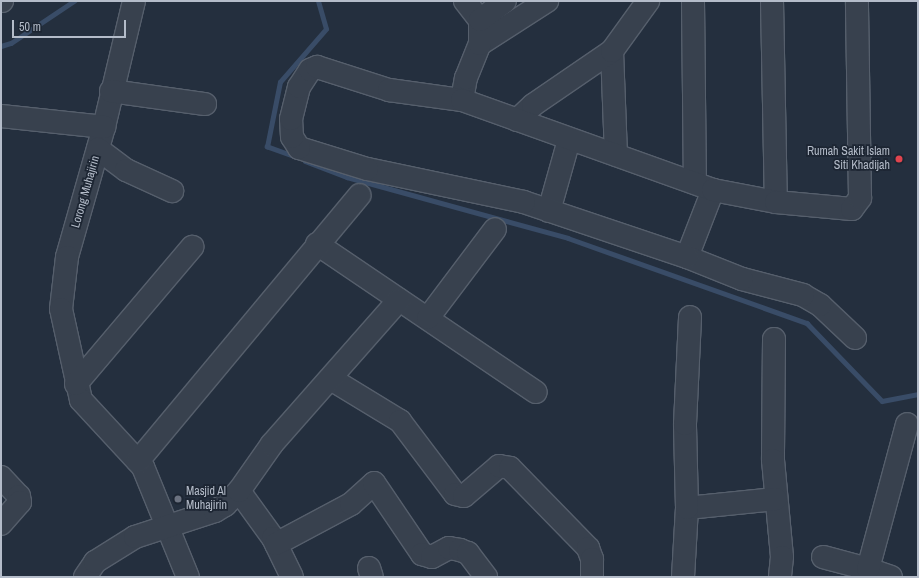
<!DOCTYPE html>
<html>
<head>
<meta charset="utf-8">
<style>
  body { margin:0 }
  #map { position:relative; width:919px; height:578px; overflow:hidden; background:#242f3e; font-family:"Archivo Narrow",sans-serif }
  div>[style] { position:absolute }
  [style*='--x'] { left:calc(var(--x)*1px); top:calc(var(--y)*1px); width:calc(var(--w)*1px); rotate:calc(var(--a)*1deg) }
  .stream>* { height:4.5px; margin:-2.25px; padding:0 2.25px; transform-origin:2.25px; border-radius:2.25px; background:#394c67 }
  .roads { filter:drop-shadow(1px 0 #565f6c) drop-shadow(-1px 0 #565f6c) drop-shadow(0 1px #565f6c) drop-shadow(0 -1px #565f6c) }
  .minor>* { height:22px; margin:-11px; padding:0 11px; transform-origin:11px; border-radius:11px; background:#38414e }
  .dots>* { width:11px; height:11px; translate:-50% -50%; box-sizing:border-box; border:2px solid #1d2633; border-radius:50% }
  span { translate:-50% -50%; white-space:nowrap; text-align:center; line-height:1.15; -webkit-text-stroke:3.5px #1d2633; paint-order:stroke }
  .poi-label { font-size:12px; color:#b4bcc9 }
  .right { translate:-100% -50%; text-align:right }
  .left { translate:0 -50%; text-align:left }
  .street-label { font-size:12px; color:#b4bcc9 }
  .frame { position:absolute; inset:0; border:2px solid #b4bcc9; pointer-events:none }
  .scale { position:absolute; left:12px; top:20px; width:114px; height:18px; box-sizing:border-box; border:2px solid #b4bcc9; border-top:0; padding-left:5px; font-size:12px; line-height:14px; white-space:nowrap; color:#b4bcc9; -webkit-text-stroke:3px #1d2633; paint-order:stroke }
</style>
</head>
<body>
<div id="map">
  <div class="stream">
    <i style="--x:1;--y:46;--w:10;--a:-17"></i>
    <i style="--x:11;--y:43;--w:76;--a:-33.7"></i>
    <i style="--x:298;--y:158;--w:33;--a:-160"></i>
    <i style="--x:267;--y:147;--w:66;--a:-78.7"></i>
    <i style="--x:280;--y:82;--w:70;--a:-49"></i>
    <i style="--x:326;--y:29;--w:29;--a:-106"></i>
    <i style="--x:305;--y:161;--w:45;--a:20.9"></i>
    <i style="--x:347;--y:177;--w:229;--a:15.4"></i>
    <i style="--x:568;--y:238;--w:254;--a:19.6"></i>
    <i style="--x:807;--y:323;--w:108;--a:46.1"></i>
    <i style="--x:882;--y:401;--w:37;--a:-11"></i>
  </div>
  <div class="roads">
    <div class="minor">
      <i style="--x:1;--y:1;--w:1;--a:0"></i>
      <i style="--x:134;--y:1;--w:130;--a:103.4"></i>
      <i style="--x:104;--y:127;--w:135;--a:105.9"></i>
      <i style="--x:67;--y:257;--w:52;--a:96.6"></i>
      <i style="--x:61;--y:309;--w:93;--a:77.6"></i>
      <i style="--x:81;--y:400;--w:91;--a:47.2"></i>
      <i style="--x:143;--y:467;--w:119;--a:67.8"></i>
      <i style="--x:465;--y:1;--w:24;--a:52"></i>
      <i style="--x:693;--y:1;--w:182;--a:89.4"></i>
      <i style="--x:772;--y:1;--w:201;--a:88.9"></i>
      <i style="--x:480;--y:44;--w:80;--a:-32.7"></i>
      <i style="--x:612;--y:51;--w:104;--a:87.8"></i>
      <i style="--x:111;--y:91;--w:95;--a:7.9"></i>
      <i style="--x:462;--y:100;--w:22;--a:-80"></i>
      <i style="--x:466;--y:78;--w:37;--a:-68"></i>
      <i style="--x:480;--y:44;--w:24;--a:-90"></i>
      <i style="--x:480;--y:20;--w:31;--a:-37"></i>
      <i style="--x:1;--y:116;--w:104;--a:6.1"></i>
      <i style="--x:517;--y:120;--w:22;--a:-43"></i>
      <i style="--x:533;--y:105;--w:96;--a:-34.4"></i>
      <i style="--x:612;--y:51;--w:62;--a:-54.2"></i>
      <i style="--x:98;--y:149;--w:35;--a:37"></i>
      <i style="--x:126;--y:170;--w:51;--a:24.5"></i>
      <i style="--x:549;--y:211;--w:74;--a:-74.3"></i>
      <i style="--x:317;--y:244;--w:264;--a:34.1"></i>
      <i style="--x:687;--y:257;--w:72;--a:-68.8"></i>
      <i style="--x:428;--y:318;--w:111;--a:-53"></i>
      <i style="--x:855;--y:338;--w:48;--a:-136.7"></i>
      <i style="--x:820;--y:305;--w:20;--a:-150"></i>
      <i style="--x:803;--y:295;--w:63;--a:-165.3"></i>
      <i style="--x:742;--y:279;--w:59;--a:-158.2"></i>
      <i style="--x:687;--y:257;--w:172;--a:-161.4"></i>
      <i style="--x:524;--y:202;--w:160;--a:-168.1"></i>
      <i style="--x:367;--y:169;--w:71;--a:-162.8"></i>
      <i style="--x:299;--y:148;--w:13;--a:-122"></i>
      <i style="--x:292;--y:137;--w:18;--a:-93"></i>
      <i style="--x:291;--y:119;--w:33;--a:-76"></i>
      <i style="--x:299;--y:87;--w:20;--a:-57"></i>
      <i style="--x:310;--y:70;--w:8;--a:-23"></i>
      <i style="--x:317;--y:67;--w:76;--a:17.7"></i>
      <i style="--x:389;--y:90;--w:74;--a:7.8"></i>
      <i style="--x:462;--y:100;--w:267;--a:19.7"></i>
      <i style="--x:713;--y:190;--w:64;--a:10.8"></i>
      <i style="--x:776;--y:202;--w:76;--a:5.3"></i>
      <i style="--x:852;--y:209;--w:14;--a:-54"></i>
      <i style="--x:860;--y:198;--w:197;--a:-90.9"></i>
      <i style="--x:774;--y:339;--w:121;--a:90.5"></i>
      <i style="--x:773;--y:460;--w:97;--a:84.7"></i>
      <i style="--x:782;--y:557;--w:20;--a:96"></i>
      <i style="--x:331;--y:379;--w:81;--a:31.3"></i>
      <i style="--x:400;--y:421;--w:91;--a:53"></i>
      <i style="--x:455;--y:494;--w:9;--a:13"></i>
      <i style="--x:464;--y:496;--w:46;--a:-40.6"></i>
      <i style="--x:499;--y:466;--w:11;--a:10"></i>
      <i style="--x:510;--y:468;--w:112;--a:45.7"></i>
      <i style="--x:588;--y:548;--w:12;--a:70"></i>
      <i style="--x:592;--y:559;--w:18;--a:90"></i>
      <i style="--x:76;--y:384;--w:180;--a:-49.7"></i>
      <i style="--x:138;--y:461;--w:346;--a:-50.2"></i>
      <i style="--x:1;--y:477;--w:26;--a:47"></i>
      <i style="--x:19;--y:496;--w:6;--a:81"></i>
      <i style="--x:20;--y:502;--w:29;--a:131"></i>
      <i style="--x:239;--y:491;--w:58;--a:54.1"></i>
      <i style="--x:273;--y:538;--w:43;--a:64"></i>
      <i style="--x:687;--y:508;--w:89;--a:-5.8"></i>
      <i style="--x:276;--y:544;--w:85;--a:-28.1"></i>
      <i style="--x:351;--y:504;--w:31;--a:-42"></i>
      <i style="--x:374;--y:483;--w:86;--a:55.9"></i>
      <i style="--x:422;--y:554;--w:10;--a:17"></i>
      <i style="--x:432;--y:557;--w:19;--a:-28"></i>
      <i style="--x:449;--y:548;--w:11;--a:10"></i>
      <i style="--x:460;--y:550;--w:9;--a:21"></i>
      <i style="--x:468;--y:553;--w:30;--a:53"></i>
      <i style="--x:823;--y:557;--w:47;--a:14.9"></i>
      <i style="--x:369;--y:568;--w:9;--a:72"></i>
      <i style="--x:85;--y:577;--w:18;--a:-56"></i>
      <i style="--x:95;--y:562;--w:47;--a:-32"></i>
      <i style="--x:135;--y:537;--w:84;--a:-18"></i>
      <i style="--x:215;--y:511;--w:12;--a:-31"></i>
      <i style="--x:225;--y:505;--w:20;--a:-45"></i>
      <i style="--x:239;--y:491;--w:57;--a:-54.9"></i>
      <i style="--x:272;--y:444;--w:192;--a:-48.6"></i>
      <i style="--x:683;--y:577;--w:69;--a:-86.7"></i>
      <i style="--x:687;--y:508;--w:84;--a:-91.4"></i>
      <i style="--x:685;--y:424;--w:107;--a:-87.3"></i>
      <i style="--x:891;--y:577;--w:24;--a:-161"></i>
      <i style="--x:868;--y:569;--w:150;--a:-74.9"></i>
    </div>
  </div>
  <div class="dots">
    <i style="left:899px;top:159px;background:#e0444e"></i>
    <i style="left:178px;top:499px;background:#6b7280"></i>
  </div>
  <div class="poi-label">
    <span class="right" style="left:890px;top:159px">Rumah Sakit Islam<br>Siti Khadijah</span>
    <span class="left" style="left:186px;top:499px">Masjid Al<br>Muhajirin</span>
  </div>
  <div class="street-label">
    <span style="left:86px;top:192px;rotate:-74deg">Lorong Muhajirin</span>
  </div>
  <div class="frame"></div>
  <div class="scale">50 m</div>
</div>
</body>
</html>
